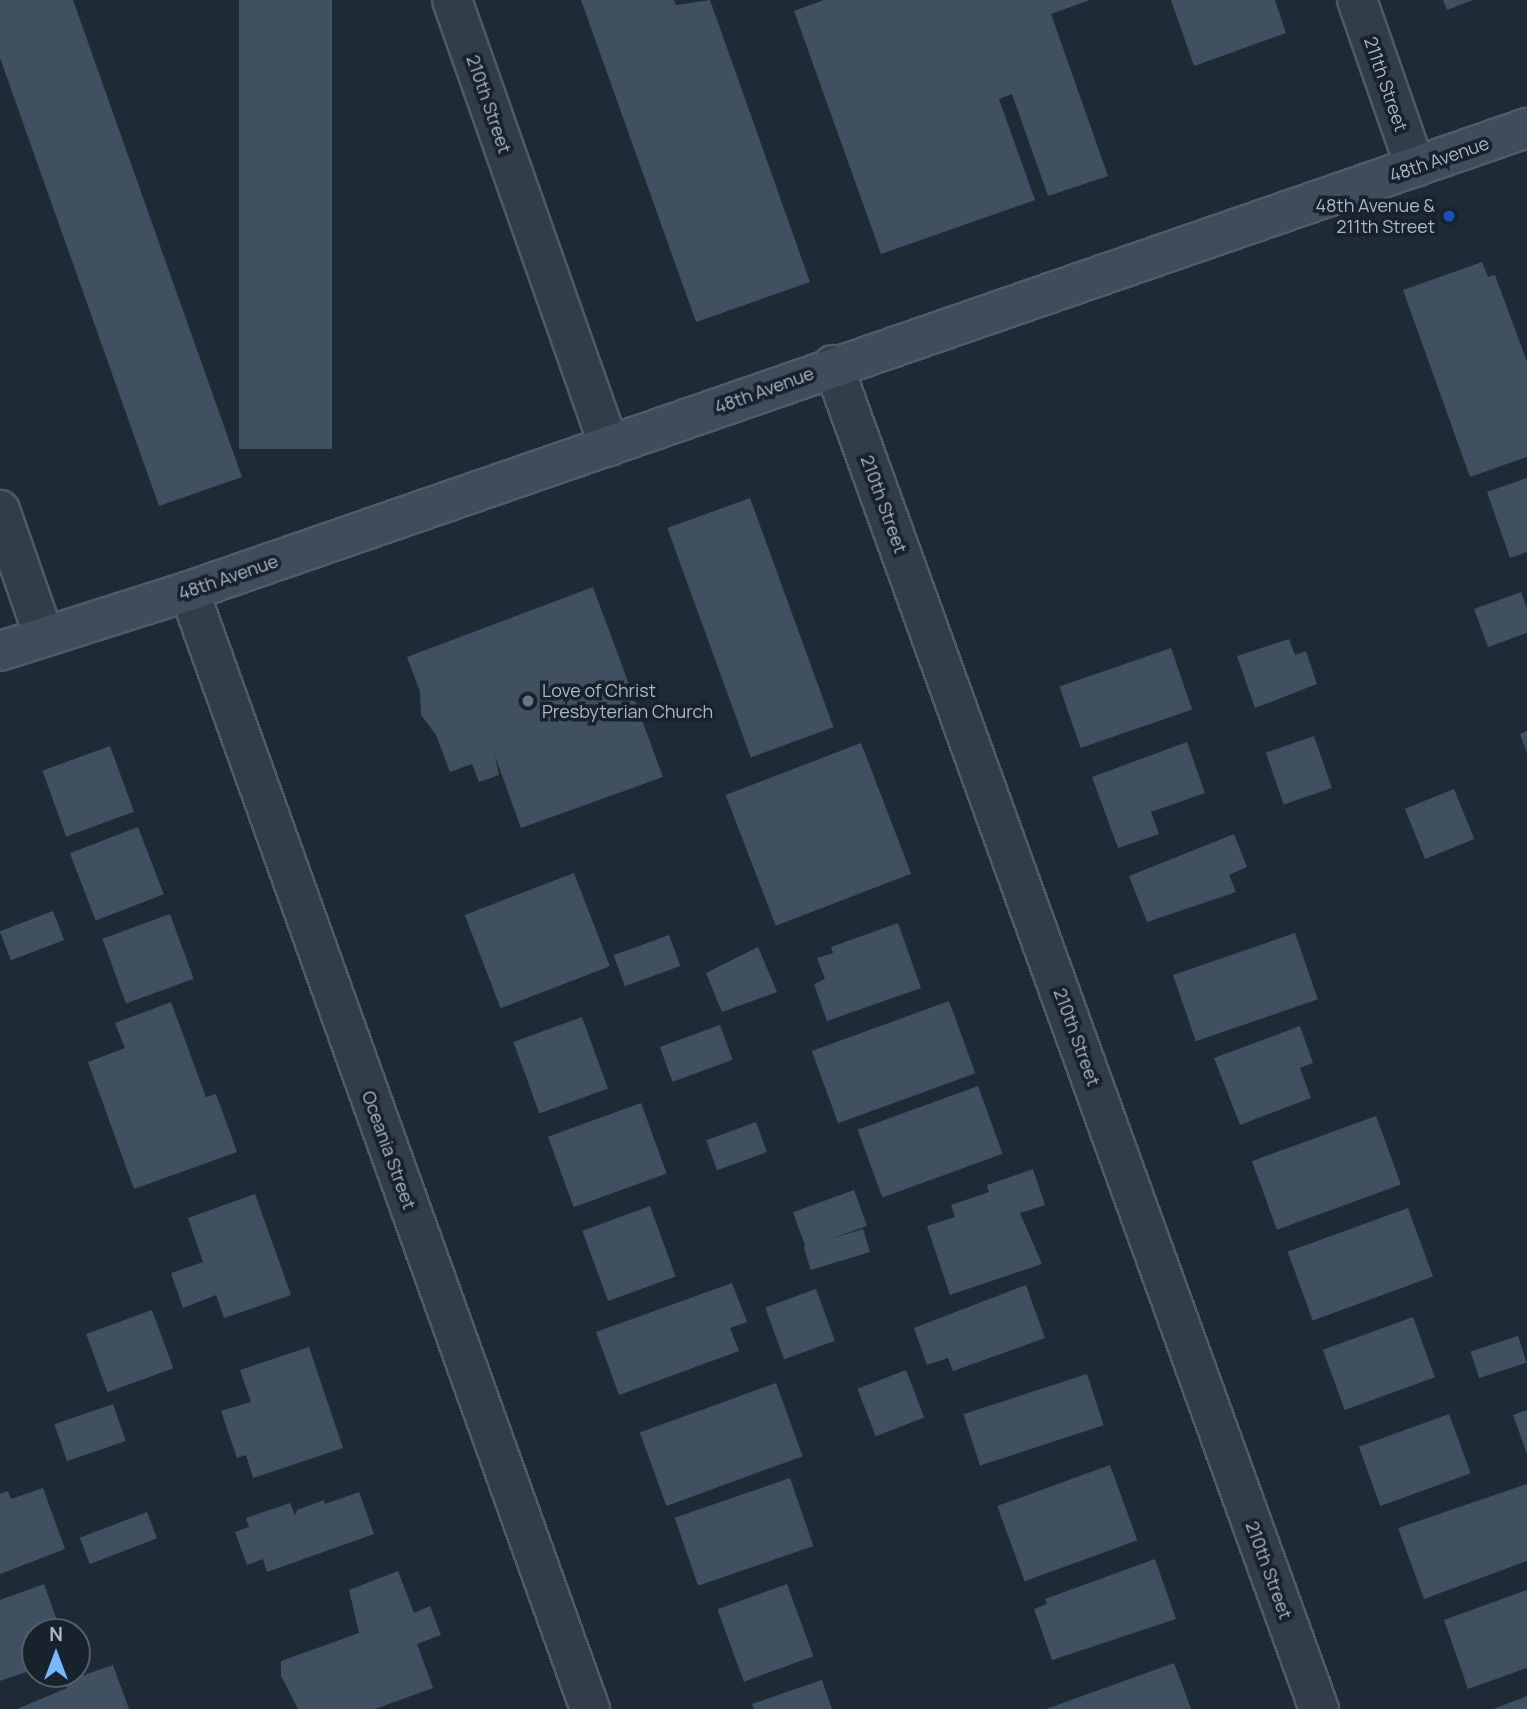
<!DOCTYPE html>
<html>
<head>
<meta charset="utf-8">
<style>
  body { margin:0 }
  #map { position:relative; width:1527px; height:1709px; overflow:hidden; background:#1e2b37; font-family:Manrope,sans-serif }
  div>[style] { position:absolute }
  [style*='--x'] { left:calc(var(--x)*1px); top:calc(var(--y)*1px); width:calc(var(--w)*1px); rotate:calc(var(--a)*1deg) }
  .building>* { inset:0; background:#405060; transform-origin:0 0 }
  .roads { filter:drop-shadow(2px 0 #4f5a66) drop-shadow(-2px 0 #4f5a66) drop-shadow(0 2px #4f5a66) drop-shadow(0 -2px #4f5a66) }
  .street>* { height:38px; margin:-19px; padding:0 19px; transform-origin:19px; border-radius:19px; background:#313d48 }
  .secondary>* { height:38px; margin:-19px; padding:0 19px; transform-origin:19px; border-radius:19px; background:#3f4c5b }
  .dots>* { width:19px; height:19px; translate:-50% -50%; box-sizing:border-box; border:4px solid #17222c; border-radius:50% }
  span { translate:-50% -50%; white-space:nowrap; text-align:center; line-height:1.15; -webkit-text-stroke:7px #17222c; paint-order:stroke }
  .street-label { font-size:18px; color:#abb7c5 }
  .poi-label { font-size:18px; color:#abb7c5 }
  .right { translate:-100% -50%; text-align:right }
  .left { translate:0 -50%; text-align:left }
  .north { position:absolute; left:21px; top:1618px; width:70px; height:70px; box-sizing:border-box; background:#17222c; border:2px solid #525e69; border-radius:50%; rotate:0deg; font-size:19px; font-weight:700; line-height:28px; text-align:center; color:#abb7c5 }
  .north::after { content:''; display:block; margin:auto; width:24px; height:32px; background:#76b7ff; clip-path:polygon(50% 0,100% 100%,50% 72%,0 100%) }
</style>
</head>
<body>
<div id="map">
  <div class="building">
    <i style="clip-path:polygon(0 0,73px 0,242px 477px,159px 506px,0 58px)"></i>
    <i style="left:239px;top:0;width:93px;height:449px"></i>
    <i style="clip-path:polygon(581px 0,674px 0,676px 5px,710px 0,810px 282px,696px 322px)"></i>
    <i style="clip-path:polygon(824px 0,1090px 0,1051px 14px,1108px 176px,1048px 196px,1012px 94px,999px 99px,1035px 200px,881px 254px,794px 11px)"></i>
    <i style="clip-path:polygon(1171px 0,1275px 0,1286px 33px,1194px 66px)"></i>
    <i style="clip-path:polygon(1443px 0,1473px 0,1447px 10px)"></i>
    <i style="clip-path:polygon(1482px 262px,1488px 277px,1495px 275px,1527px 362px,1527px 457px,1470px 477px,1403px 290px)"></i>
    <i style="clip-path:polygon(1527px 478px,1527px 552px,1510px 558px,1487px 492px)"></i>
    <i style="left:750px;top:498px;width:244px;height:88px;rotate:70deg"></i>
    <i style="clip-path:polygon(593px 587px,663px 777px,521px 828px,495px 756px,499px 775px,479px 782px,472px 764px,450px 772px,436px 735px,421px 715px,420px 692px,407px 657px)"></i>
    <i style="clip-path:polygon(1521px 592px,1527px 608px,1527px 633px,1488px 647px,1474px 609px)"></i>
    <i style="clip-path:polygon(1289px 639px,1295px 655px,1306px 651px,1317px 684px,1255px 708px,1237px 656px)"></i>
    <i style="left:1171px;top:648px;width:65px;height:118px;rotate:71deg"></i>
    <i style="clip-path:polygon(1527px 731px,1527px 753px,1520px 734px)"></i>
    <i style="left:1314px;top:736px;width:55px;height:51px;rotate:71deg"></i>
    <i style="clip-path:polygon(1187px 742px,1205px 793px,1151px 812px,1159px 834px,1118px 848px,1092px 777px)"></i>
    <i style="left:861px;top:743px;width:140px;height:145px;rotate:69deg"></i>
    <i style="left:110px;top:746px;width:70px;height:72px;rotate:70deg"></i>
    <i style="left:1454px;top:789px;width:54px;height:53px;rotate:68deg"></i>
    <i style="left:138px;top:827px;width:72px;height:73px;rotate:69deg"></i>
    <i style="clip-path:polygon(1234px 834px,1247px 867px,1229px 875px,1236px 892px,1147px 922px,1129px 876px)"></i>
    <i style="left:574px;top:873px;width:100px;height:117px;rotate:69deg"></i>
    <i style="left:53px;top:911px;width:31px;height:57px;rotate:69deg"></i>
    <i style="left:170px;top:914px;width:69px;height:72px;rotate:70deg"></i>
    <i style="clip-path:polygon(898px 923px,921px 988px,827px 1021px,814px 984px,825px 979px,817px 958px,833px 953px,831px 947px)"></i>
    <i style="left:1295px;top:933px;width:70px;height:129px;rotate:71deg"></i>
    <i style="left:669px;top:935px;width:33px;height:59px;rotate:70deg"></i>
    <i style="clip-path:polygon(758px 947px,777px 992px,722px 1012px,706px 973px)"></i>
    <i style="left:949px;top:1001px;width:77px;height:146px;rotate:70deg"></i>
    <i style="clip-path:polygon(171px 1002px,206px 1097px,216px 1094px,237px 1152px,134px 1189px,88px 1062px,125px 1048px,115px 1023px)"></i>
    <i style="left:582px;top:1017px;width:76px;height:73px;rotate:70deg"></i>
    <i style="left:720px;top:1025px;width:37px;height:64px;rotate:70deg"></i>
    <i style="clip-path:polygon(1300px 1026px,1313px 1063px,1300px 1068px,1311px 1098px,1240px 1125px,1214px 1058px)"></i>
    <i style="left:978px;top:1086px;width:72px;height:128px;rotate:70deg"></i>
    <i style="left:641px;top:1103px;width:75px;height:99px;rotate:70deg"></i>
    <i style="left:1376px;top:1116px;width:73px;height:132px;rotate:70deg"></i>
    <i style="left:756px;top:1122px;width:32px;height:53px;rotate:70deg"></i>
    <i style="clip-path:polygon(1033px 1169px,1045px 1205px,1020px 1213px,1042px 1264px,950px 1295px,927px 1226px,955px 1217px,951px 1205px,989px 1192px,987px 1185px)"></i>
    <i style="left:854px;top:1190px;width:38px;height:65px;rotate:70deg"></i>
    <i style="clip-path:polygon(255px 1194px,291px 1295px,224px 1318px,216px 1295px,183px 1308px,171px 1273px,203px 1262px,188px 1218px)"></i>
    <i style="left:650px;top:1206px;width:75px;height:72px;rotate:70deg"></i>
    <i style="left:1408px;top:1208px;width:73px;height:128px;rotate:70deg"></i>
    <i style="left:863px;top:1229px;width:24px;height:62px;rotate:73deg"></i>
    <i style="clip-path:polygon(732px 1283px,747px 1322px,730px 1328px,739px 1351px,619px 1395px,596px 1332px)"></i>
    <i style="clip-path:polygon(1026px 1285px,1045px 1338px,953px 1371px,948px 1358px,927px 1365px,914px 1328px)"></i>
    <i style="left:816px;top:1289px;width:55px;height:54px;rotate:70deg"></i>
    <i style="left:152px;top:1310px;width:62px;height:70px;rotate:70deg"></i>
    <i style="left:1413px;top:1317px;width:64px;height:96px;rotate:70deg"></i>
    <i style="left:1518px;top:1336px;width:28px;height:50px;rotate:72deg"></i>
    <i style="clip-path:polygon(309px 1347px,343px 1448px,253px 1478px,246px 1455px,237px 1458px,221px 1411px,251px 1402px,240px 1370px)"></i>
    <i style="left:906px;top:1370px;width:51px;height:52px;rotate:69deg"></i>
    <i style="left:1087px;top:1374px;width:54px;height:130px;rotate:72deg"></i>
    <i style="left:776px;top:1383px;width:78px;height:145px;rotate:70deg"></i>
    <i style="left:113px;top:1404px;width:39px;height:62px;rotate:71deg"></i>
    <i style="clip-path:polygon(1527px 1410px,1527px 1454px,1513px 1415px)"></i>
    <i style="left:1449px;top:1414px;width:63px;height:96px;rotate:70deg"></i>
    <i style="left:1110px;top:1465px;width:80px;height:120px;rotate:70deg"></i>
    <i style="left:790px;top:1478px;width:72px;height:122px;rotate:71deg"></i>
    <i style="clip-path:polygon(1527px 1484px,1527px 1561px,1424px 1599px,1398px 1528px)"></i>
    <i style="clip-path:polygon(43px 1488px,65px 1549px,0 1574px,0 1494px,8px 1491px,11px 1499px)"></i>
    <i style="clip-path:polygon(359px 1492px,374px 1534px,267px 1572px,263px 1559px,247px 1565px,235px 1532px,249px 1527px,246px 1518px,290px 1503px,295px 1516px,297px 1510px,324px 1500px,325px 1504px)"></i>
    <i style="left:147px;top:1512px;width:28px;height:72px;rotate:69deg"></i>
    <i style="clip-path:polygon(1155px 1559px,1176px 1619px,1052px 1660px,1034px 1609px,1047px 1604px,1045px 1599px)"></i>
    <i style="clip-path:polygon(398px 1571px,414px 1613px,430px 1606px,441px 1635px,417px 1644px,433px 1688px,375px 1709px,298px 1709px,281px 1676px,281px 1661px,359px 1633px,349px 1590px)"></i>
    <i style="clip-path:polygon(44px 1584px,61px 1632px,35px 1632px,35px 1669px,0 1681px,0 1600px)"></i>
    <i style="left:787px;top:1584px;width:77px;height:74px;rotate:70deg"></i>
    <i style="clip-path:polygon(1527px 1590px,1527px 1668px,1468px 1689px,1444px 1620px)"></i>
    <i style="clip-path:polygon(1174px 1663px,1191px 1709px,1046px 1709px)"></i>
    <i style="clip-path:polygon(113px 1665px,129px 1709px,17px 1709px,67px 1688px,64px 1682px)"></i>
    <i style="clip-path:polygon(822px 1680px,832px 1709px,754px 1709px,752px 1704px)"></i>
    <i style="clip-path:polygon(1527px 1696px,1527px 1709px,1493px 1709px)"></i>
  </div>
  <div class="roads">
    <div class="street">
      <i style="--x:452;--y:0;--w:473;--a:70.6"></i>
      <i style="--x:1357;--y:0;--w:177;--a:70.8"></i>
      <i style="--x:833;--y:365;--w:1429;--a:70.12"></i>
      <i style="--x:0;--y:510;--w:133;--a:70.8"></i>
      <i style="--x:189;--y:591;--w:1188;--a:70.27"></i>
    </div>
    <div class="secondary">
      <i style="--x:0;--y:651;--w:198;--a:-17.6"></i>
      <i style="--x:189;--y:591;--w:1416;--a:-19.09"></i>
    </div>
  </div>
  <div class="dots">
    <i style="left:1449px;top:216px;background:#1a4fb4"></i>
    <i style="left:528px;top:701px;background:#6b7280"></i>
  </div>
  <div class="street-label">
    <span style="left:1386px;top:84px;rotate:71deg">211th Street</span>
    <span style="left:489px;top:104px;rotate:71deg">210th Street</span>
    <span style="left:1439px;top:159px;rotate:-19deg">48th Avenue</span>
    <span style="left:764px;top:390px;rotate:-20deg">48th Avenue</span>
    <span style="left:884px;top:504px;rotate:70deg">210th Street</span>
    <span style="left:228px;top:577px;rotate:-19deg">48th Avenue</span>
    <span style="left:1077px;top:1037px;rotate:70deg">210th Street</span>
    <span style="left:389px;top:1150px;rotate:70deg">Oceania Street</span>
    <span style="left:1269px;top:1570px;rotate:70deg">210th Street</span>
  </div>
  <div class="poi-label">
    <span class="right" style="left:1435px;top:216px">48th Avenue &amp;<br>211th Street</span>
    <span class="left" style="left:542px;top:701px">Love of Christ<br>Presbyterian Church</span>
  </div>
  <div class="north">N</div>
</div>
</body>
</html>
